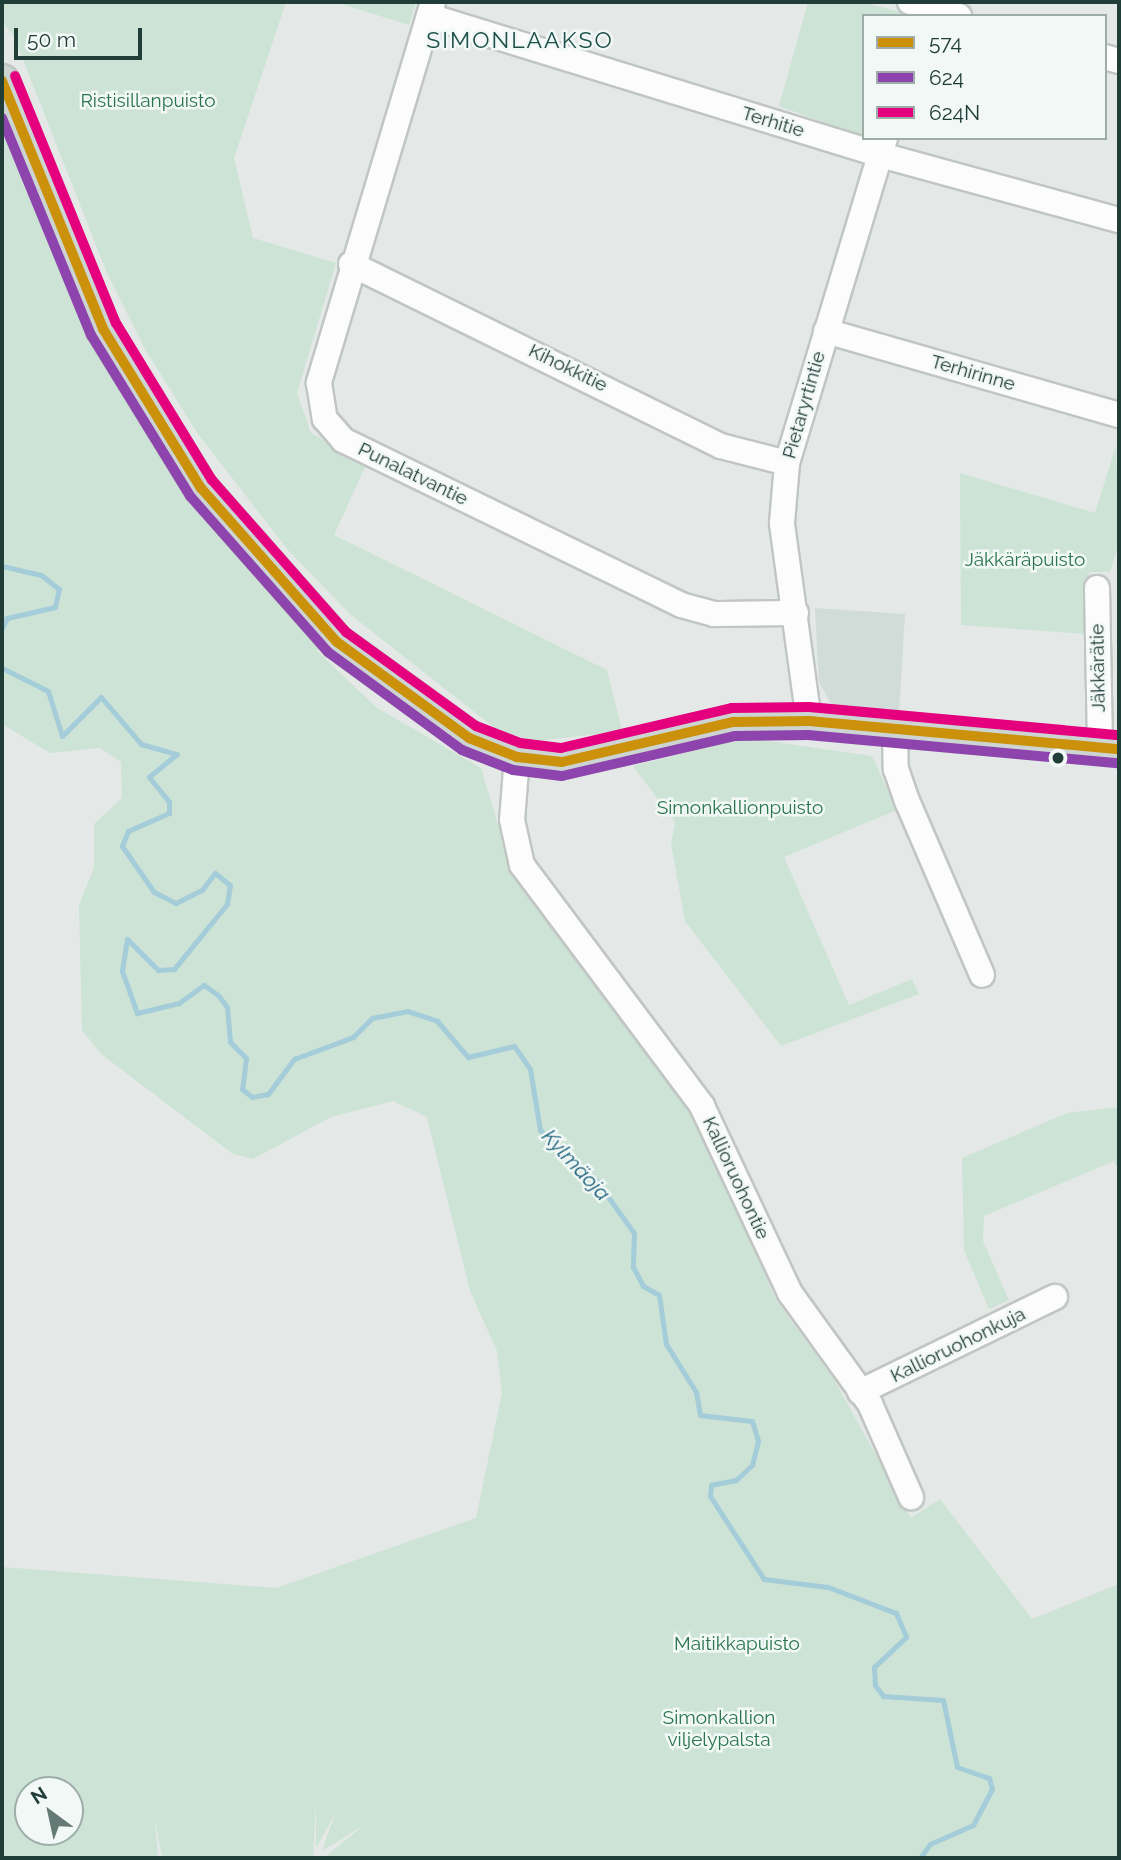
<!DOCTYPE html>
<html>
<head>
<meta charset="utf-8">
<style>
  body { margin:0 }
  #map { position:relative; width:1121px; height:1860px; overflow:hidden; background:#e4e9e7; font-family:Raleway,sans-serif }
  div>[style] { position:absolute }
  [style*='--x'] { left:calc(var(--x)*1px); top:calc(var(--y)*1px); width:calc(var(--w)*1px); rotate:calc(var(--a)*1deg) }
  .built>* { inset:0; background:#d1dbd7 }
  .green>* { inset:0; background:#cce3d5 }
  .stream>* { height:5px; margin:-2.5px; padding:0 2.5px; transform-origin:2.5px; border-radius:2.5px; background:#a4ccd9 }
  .roads { filter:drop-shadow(2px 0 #c1c6c4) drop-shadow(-2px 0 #c1c6c4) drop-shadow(0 2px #c1c6c4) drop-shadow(0 -2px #c1c6c4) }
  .minor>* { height:24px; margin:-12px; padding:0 12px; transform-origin:12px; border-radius:12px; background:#fbfcfb }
  .major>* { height:32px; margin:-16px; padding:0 16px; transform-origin:16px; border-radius:16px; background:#cdd5d3 }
  .bus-1>* { height:10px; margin:-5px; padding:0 5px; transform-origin:5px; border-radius:5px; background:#cc910b }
  .bus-2>* { height:10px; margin:-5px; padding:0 5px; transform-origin:5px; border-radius:5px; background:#8e44ad }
  .bus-3>* { height:10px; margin:-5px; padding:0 5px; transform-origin:5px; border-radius:5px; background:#e5007d }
  .dots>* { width:19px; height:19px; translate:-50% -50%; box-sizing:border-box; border:4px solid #f2f8f6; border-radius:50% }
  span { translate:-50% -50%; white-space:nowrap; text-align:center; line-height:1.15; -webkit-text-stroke:5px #f2f8f6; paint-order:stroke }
  .park-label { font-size:19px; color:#2a754e }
  .street-label { font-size:19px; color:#213d38 }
  .water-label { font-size:21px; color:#1a617a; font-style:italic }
  .quarter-label { font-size:23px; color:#1c5048; letter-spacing:2px }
  .frame { position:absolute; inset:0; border:4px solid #213d38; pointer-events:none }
  .legend { position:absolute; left:862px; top:14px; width:245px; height:126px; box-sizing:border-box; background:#f2f8f6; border:2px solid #9eadaa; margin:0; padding:9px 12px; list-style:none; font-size:21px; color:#213d38 }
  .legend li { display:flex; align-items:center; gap:14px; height:35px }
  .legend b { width:35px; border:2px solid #9eadaa }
  .north { position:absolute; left:14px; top:1776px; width:70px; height:70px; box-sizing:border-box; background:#f2f8f6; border:2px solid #9eadaa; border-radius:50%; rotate:327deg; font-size:19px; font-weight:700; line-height:28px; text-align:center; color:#213d38 }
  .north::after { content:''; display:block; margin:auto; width:24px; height:32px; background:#657975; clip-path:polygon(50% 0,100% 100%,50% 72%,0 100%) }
  .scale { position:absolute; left:14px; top:28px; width:128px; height:32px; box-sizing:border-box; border:4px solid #213d38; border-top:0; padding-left:9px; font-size:21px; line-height:24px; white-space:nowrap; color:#213d38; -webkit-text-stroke:5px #f2f8f6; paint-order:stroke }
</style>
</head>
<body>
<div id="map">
  <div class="built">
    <i style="clip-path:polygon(815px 608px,905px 614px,899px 712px,832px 706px,819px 682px)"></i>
  </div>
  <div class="green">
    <i style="clip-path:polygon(2px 2px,286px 2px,234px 158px,253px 238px,336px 263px,297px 393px,311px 433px,366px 465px,334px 535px,607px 670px,622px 731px,537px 741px,500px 732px,351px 615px,288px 550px,198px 434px,145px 349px,107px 273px,14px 37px,2px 21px)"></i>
    <i style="clip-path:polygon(335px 2px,416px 2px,409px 25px)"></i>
    <i style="clip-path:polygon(808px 2px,862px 2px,908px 14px,864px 16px,864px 137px,779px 106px)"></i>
    <i style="clip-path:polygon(evenodd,2px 108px,168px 464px,204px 517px,322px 643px,317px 651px,377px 708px,481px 768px,511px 868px,699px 1123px,776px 1300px,833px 1378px,911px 1518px,940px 1499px,1032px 1619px,1119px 1584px,1119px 1858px,324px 1858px,364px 1825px,322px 1851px,335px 1814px,316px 1848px,316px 1799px,313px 1858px,162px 1858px,155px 1819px,158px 1858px,2px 1858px,2px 1567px,276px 1588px,476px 1518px,502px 1393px,497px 1351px,470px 1291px,427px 1117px,393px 1101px,331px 1117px,253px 1159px,233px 1154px,101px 1054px,82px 1030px,79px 905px,94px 868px,94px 824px,122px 798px,121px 762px,100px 748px,50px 753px,2px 724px,2px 108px,28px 1790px,70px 1790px,70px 1832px,28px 1832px,28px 1790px)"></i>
    <i style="clip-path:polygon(1116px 446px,1119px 542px,1110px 572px,1089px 572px,1086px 634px,961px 625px,960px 473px,1095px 513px)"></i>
    <i style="clip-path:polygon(746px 738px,872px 756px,897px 810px,784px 857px,849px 1005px,912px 979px,919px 994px,781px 1046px,685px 921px,671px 844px,675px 822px,633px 766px)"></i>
    <i style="clip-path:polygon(1119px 1107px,1119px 1172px,1114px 1161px,984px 1216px,983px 1241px,1009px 1300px,989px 1309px,964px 1250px,962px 1158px,1067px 1113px)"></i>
  </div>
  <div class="stream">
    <i style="--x:2;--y:566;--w:40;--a:13"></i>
    <i style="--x:41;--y:575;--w:23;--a:38"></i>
    <i style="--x:59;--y:589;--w:18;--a:103"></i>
    <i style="--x:55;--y:607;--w:49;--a:167.1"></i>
    <i style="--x:7;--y:618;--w:11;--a:117"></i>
    <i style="--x:2;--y:668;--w:51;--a:26.6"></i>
    <i style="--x:48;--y:691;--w:47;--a:72.7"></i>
    <i style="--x:62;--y:736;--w:55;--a:-45"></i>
    <i style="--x:101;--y:697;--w:62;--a:49.6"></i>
    <i style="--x:141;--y:744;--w:37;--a:16"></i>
    <i style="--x:177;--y:754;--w:36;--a:141"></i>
    <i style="--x:149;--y:777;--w:32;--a:51"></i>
    <i style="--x:169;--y:802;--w:11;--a:90"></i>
    <i style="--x:169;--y:813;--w:45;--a:156.3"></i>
    <i style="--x:128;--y:831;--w:16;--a:112"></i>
    <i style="--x:122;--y:846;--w:56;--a:55.2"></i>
    <i style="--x:154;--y:892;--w:25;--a:27"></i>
    <i style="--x:176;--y:903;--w:29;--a:-27"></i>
    <i style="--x:202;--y:890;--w:21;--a:-53"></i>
    <i style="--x:215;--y:873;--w:19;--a:39"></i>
    <i style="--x:230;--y:885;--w:19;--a:99"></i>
    <i style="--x:227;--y:904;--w:84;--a:129.2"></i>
    <i style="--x:174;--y:969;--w:16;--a:176"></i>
    <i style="--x:158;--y:970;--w:44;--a:-135"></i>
    <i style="--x:127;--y:939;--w:32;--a:99"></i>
    <i style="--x:122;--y:971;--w:45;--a:70.3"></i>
    <i style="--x:137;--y:1013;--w:43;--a:-13.4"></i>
    <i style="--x:179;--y:1003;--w:31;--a:-36"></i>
    <i style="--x:204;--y:985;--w:17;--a:36"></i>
    <i style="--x:218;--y:995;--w:15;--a:53"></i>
    <i style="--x:227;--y:1007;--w:35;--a:85"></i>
    <i style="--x:230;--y:1042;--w:23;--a:45"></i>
    <i style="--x:246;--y:1058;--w:31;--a:97"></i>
    <i style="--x:242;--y:1089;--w:13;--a:39"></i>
    <i style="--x:252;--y:1097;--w:16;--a:-11"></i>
    <i style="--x:268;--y:1094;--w:44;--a:-53.4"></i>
    <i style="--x:294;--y:1059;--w:63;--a:-20.4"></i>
    <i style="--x:353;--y:1037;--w:27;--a:-45"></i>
    <i style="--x:372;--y:1018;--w:36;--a:-11"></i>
    <i style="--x:407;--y:1011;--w:32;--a:18"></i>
    <i style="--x:437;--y:1021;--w:48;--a:49.3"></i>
    <i style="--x:468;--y:1057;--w:47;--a:-13.4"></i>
    <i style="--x:514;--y:1046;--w:28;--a:55"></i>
    <i style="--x:530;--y:1069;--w:62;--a:80.7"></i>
    <i style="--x:540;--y:1130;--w:75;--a:41.8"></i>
    <i style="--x:596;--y:1180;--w:65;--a:54.4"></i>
    <i style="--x:634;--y:1233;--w:34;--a:92"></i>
    <i style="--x:633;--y:1267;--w:21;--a:62"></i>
    <i style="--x:643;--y:1286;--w:18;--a:29"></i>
    <i style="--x:659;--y:1295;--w:49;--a:81.9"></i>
    <i style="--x:666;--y:1344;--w:57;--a:58"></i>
    <i style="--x:696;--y:1392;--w:23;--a:80"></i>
    <i style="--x:700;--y:1415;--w:52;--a:6.6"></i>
    <i style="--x:752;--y:1421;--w:21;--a:73"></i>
    <i style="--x:758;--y:1441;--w:25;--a:104"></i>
    <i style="--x:752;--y:1465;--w:22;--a:137"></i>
    <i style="--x:736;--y:1480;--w:25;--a:169"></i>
    <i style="--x:711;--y:1485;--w:11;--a:95"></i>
    <i style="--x:710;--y:1496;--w:99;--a:57"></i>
    <i style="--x:764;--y:1579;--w:64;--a:7.1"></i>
    <i style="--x:828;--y:1587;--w:73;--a:20.9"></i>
    <i style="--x:896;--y:1613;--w:26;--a:67"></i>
    <i style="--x:906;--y:1637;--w:44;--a:136.8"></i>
    <i style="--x:874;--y:1667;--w:18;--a:87"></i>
    <i style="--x:875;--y:1685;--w:14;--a:54"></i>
    <i style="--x:883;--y:1696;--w:60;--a:3.8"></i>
    <i style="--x:943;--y:1700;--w:68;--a:78.2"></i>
    <i style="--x:957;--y:1767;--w:34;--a:19"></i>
    <i style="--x:989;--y:1778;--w:11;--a:75"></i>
    <i style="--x:992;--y:1789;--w:41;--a:117.8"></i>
    <i style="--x:973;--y:1825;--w:47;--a:156.2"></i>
    <i style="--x:930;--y:1844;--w:17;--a:126"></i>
  </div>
  <div class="roads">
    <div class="minor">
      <i style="--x:433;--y:2;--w:398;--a:106.7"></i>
      <i style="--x:319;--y:383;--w:36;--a:81"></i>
      <i style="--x:325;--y:419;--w:28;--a:49"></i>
      <i style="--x:343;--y:440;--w:376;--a:26"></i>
      <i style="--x:681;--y:605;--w:34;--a:15"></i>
      <i style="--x:714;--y:614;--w:82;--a:-0.7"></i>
      <i style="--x:910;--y:2;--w:51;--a:15.9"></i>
      <i style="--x:429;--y:16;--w:473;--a:17.1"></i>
      <i style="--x:881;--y:155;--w:247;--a:15.3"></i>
      <i style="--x:1105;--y:57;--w:15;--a:16"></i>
      <i style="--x:351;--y:264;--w:412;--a:26.2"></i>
      <i style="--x:721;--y:446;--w:68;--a:14.4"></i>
      <i style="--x:826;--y:331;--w:305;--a:16"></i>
      <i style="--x:1097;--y:588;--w:159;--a:88.9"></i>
      <i style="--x:809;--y:721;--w:200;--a:-97.8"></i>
      <i style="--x:782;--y:523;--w:60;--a:-85.2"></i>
      <i style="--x:787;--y:463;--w:339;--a:-73.2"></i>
      <i style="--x:895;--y:730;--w:39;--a:89"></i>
      <i style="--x:896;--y:769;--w:36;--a:71"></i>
      <i style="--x:908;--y:803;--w:187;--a:66.7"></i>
      <i style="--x:517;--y:757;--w:63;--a:94.5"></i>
      <i style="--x:512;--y:820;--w:46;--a:77.5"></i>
      <i style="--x:522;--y:865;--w:301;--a:53.2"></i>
      <i style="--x:702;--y:1106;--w:207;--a:64.8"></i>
      <i style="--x:790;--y:1293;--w:137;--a:54.2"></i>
      <i style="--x:870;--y:1404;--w:102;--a:66.2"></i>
      <i style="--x:860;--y:1392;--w:217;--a:-26"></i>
    </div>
    <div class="major">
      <i style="--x:2;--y:81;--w:268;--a:67.8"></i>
      <i style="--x:103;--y:329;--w:187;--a:58.4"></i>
      <i style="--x:201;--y:488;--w:205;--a:48.6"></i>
      <i style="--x:337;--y:642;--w:163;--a:36"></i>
      <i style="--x:469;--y:738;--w:52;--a:21.6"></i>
      <i style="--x:517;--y:757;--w:45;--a:6.3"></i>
      <i style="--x:562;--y:762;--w:176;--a:-13.2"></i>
      <i style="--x:733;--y:722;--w:76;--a:-0.8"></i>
      <i style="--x:809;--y:721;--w:311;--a:5.2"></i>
    </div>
  </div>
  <div class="bus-1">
    <i style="--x:2;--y:81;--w:268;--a:67.8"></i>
    <i style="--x:103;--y:329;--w:187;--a:58.4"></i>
    <i style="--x:201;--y:488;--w:205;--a:48.6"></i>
    <i style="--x:337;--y:642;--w:163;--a:36"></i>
    <i style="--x:469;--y:738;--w:52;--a:21.6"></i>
    <i style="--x:517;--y:757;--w:45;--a:6.3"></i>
    <i style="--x:562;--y:762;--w:176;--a:-13.2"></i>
    <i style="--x:733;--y:722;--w:76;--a:-0.8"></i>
    <i style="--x:809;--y:721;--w:311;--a:5.2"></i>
  </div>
  <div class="bus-2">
    <i style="--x:2;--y:118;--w:235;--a:67.7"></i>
    <i style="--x:91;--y:335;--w:189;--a:58.4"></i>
    <i style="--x:190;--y:496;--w:208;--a:48.5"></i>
    <i style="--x:328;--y:652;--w:166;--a:36.2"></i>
    <i style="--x:462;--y:750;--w:55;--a:21.4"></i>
    <i style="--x:513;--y:770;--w:49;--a:7"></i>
    <i style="--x:562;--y:776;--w:178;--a:-13"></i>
    <i style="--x:735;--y:736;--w:73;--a:-0.8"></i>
    <i style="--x:808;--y:735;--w:311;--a:5.2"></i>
  </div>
  <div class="bus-3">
    <i style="--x:15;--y:76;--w:267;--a:67.8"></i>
    <i style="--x:116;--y:323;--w:184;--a:58.6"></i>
    <i style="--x:212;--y:480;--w:203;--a:48.6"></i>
    <i style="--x:346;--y:632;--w:160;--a:35.9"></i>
    <i style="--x:476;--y:726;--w:47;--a:21.1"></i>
    <i style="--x:520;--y:743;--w:41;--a:7"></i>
    <i style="--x:561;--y:748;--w:175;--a:-13.2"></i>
    <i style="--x:731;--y:708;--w:78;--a:-0.7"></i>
    <i style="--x:809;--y:707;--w:311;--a:5.2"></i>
  </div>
  <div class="dots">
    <i style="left:1058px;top:758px;background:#213d38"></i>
  </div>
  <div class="park-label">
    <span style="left:148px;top:101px">Ristisillanpuisto</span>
    <span style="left:1025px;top:560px">Jäkkäräpuisto</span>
    <span style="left:740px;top:808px">Simonkallionpuisto</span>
    <span style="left:737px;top:1644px">Maitikkapuisto</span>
    <span style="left:719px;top:1729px">Simonkallion<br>viljelypalsta</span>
  </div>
  <div class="street-label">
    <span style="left:773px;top:122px;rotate:17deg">Terhitie</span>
    <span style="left:568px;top:368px;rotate:26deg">Kihokkitie</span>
    <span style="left:973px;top:373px;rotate:16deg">Terhirinne</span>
    <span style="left:804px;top:405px;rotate:-74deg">Pietaryrtintie</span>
    <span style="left:413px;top:474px;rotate:26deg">Punalatvantie</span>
    <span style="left:1098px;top:668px;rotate:-91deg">Jäkkärätie</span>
    <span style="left:736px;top:1178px;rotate:65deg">Kallioruohontie</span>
    <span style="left:958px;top:1345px;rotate:-26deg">Kallioruohonkuja</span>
  </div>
  <div class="water-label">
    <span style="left:576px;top:1165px;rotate:47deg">Kylmäoja</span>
  </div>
  <div class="quarter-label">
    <span style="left:520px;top:40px">SIMONLAAKSO</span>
  </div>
  <div class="frame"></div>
  <ul class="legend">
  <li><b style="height:9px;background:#cc910b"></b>574</li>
  <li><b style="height:9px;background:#8e44ad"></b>624</li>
  <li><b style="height:9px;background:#e5007d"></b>624N</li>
  </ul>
  <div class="north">N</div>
  <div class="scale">50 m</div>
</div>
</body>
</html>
